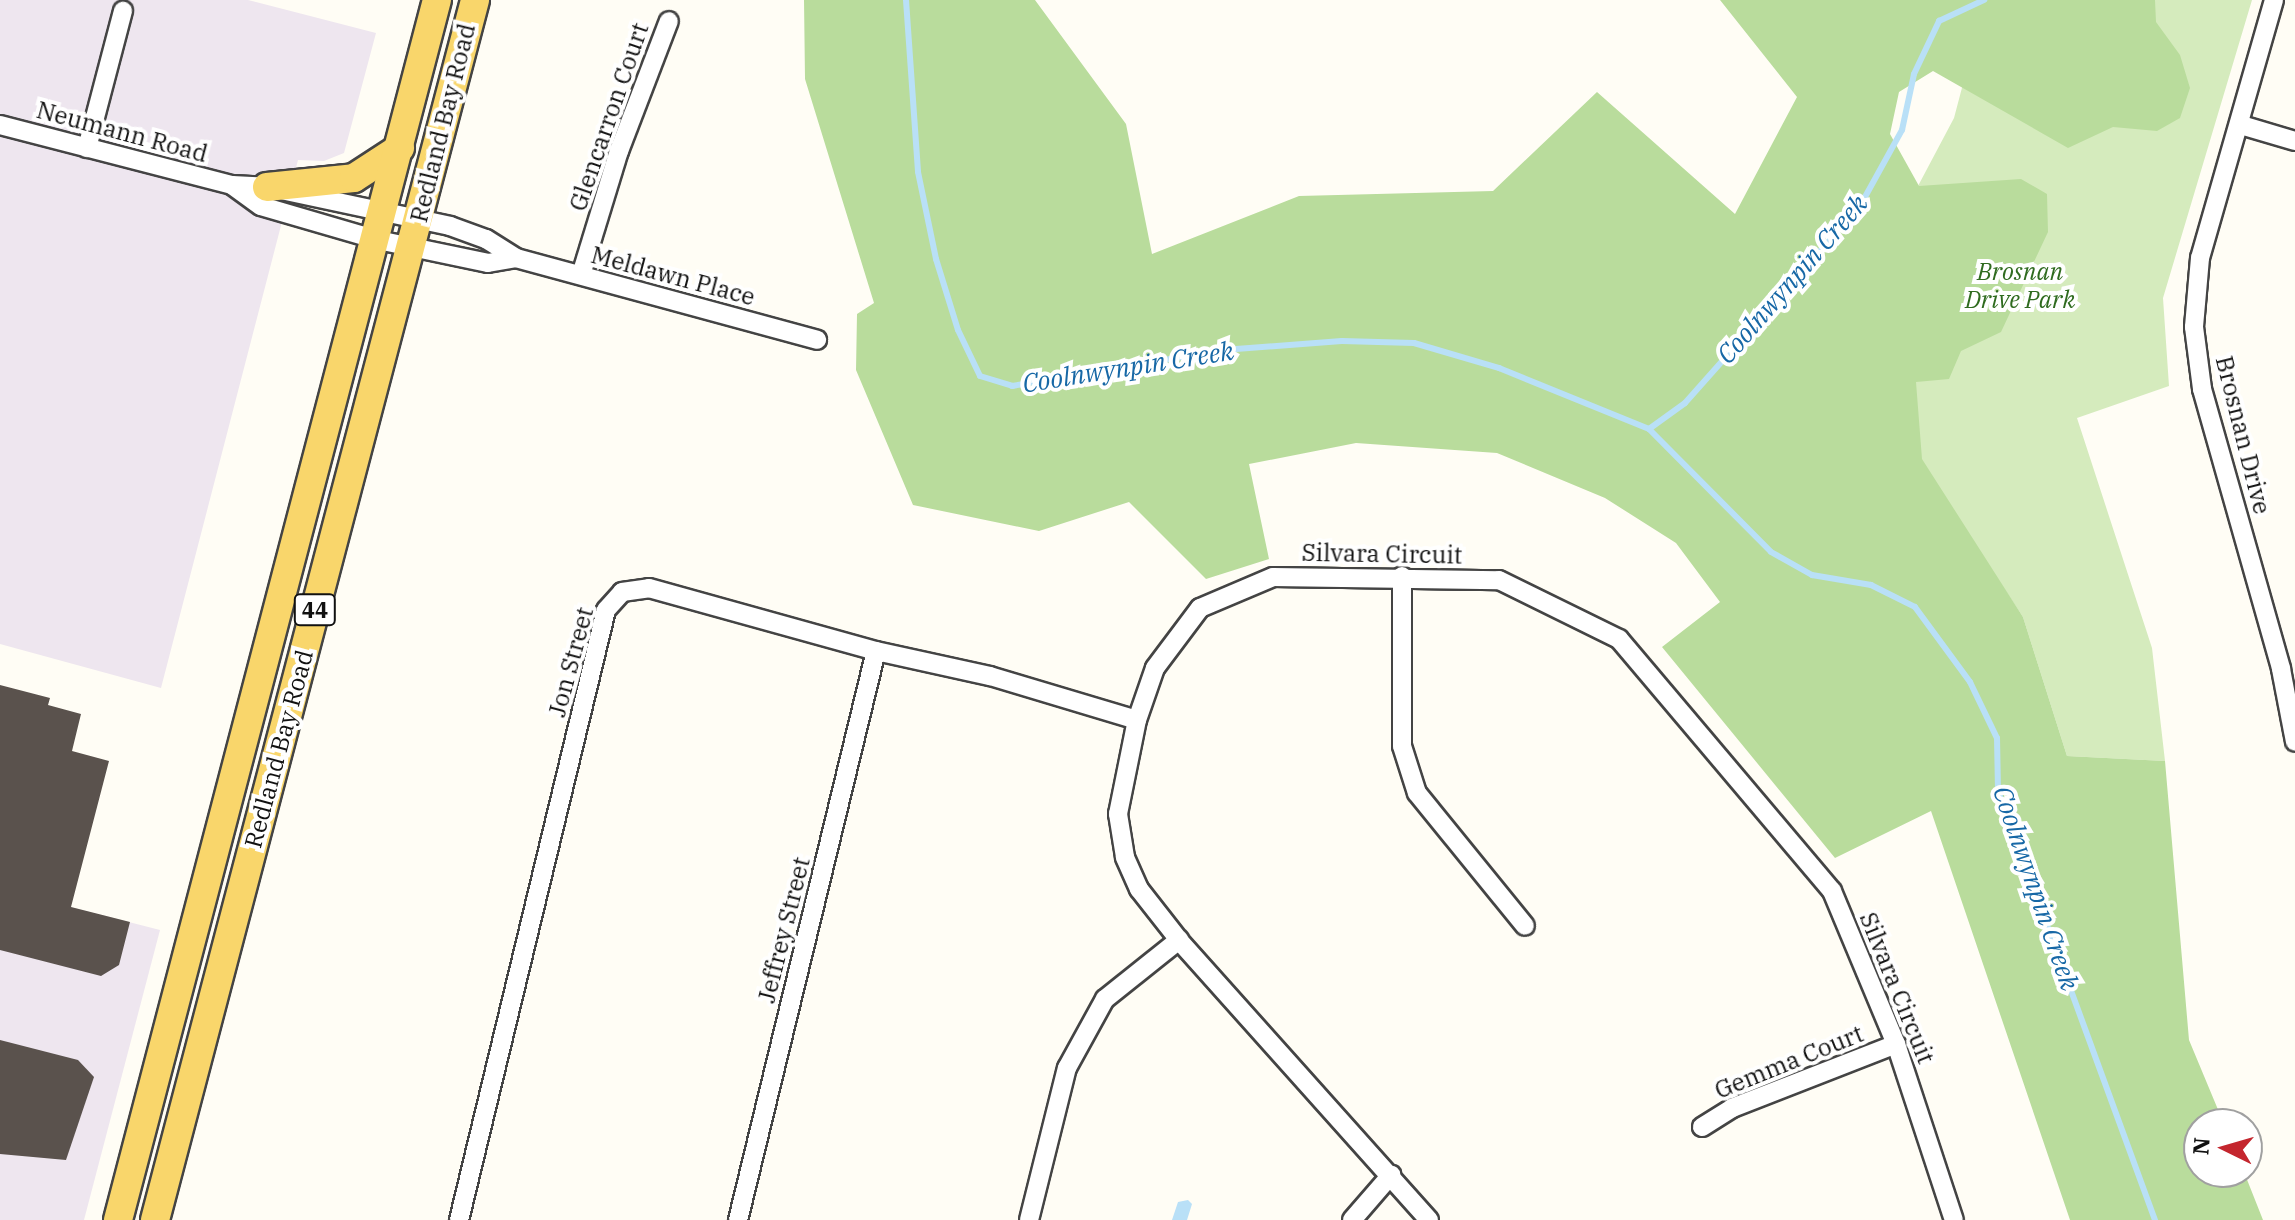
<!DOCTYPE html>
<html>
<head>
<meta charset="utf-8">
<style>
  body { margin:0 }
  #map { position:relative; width:2295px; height:1220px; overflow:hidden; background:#fffdf5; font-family:"IBM Plex Serif",serif }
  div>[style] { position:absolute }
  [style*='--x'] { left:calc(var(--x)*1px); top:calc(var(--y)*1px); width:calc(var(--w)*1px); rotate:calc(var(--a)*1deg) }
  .industrial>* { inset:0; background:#eee6ef }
  .green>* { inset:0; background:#d5ebbd }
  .forest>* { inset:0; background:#b9dc9c }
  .water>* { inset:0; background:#b9e0f7 }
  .stream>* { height:6px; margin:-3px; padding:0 3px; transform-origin:3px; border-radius:3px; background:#b9e0f7 }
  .building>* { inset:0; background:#5a524d }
  .roads { filter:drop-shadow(2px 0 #444) drop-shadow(-2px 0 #444) drop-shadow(0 2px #444) drop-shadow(0 -2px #444) }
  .street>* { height:18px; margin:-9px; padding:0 9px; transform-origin:9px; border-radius:9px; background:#fff }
  .primary>* { height:28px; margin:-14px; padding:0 14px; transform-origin:14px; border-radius:14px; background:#f9d66b }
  span { translate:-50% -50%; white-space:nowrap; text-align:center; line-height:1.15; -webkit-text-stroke:8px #fff; paint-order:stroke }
  .shield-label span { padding:2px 6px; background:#fff; border:2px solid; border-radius:6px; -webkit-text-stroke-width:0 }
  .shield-label { font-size:22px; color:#111; font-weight:700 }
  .street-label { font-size:24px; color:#111 }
  .park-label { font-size:24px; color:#2f6b1f; font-style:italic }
  .water-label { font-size:26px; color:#1768a6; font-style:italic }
  .north { position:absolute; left:2183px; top:1108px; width:80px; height:80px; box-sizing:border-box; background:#fff; border:2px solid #a0a0a0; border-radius:50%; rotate:275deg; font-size:22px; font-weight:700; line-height:32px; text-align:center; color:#111 }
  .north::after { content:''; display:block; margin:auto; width:28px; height:36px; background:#c4262e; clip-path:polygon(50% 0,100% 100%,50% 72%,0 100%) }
</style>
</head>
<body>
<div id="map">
  <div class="industrial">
    <i style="clip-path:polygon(0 0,248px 0,376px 33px,344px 153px,324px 161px,298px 160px,161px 688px,0 644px)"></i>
    <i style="clip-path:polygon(0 889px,160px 930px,84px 1220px,0 1220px)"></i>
  </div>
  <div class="green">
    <i style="clip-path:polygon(2047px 0,2252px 0,2163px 298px,2169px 386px,2077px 418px,2152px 648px,2165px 761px,2067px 756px,2023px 617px,1820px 310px,1918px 186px,1954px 118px,1973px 46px)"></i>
  </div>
  <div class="forest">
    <i style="clip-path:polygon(804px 0,1035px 0,1126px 124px,1152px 254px,1299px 196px,1493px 191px,1597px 92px,1735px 214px,1797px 97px,1720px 0,2155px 0,2156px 22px,2180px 55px,2190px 88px,2180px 118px,2157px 131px,2113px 127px,2068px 148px,1933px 71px,1899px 92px,1890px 134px,1919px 186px,2021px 179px,2047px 194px,2048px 232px,2001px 332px,1961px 351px,1949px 379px,1916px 382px,1922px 459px,2023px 617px,2067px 756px,2165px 761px,2189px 1040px,2224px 1124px,2199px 1124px,2199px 1172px,2244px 1172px,2263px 1220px,2070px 1220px,1931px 811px,1835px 858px,1662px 647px,1720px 602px,1676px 543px,1605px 498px,1497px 453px,1356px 443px,1249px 464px,1269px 559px,1206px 579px,1129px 502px,1039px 531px,913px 505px,856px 370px,857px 314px,874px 303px,805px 79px)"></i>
  </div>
  <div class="water">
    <i style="clip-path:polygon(1188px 1200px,1192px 1204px,1187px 1220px,1172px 1220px,1178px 1202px)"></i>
  </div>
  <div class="stream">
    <i style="--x:906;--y:0;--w:172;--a:86"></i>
    <i style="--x:918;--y:172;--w:89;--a:78.3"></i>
    <i style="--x:936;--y:259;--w:74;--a:72.8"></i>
    <i style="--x:958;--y:330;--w:51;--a:64.4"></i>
    <i style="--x:980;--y:376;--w:34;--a:17"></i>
    <i style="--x:1012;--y:386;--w:214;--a:-9.7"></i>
    <i style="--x:1223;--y:350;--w:119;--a:-4.3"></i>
    <i style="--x:1342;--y:341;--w:72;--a:1.6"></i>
    <i style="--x:1414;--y:343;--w:89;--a:16.4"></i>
    <i style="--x:1499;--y:368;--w:162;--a:22.1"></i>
    <i style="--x:1649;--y:429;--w:173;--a:45.2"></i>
    <i style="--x:1771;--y:552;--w:47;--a:29.3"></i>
    <i style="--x:1812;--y:575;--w:60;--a:9.6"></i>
    <i style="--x:1871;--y:585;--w:49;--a:26.6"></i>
    <i style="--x:1915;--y:607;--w:93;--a:53.7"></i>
    <i style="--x:1970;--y:682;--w:62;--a:64.3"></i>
    <i style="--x:1997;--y:738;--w:53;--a:88.9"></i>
    <i style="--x:1998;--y:791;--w:457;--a:69.9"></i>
    <i style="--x:1649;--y:429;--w:44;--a:-35.8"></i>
    <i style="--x:1685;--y:403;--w:264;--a:-48.4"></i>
    <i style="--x:1860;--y:206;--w:87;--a:-61.1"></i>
    <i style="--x:1902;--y:130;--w:57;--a:-77.9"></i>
    <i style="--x:1914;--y:74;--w:59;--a:-64.7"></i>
    <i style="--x:1939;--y:21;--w:50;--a:-25"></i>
  </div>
  <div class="building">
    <i style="clip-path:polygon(0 685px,50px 698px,48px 705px,81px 714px,72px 751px,109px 761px,71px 907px,130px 922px,119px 965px,101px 976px,0 950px)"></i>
    <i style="clip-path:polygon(0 1040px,78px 1060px,94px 1077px,66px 1160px,0 1154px)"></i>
  </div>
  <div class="roads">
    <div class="street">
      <i style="--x:2274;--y:0;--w:268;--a:106"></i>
      <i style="--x:2200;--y:258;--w:69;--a:95"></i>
      <i style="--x:2194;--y:327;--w:63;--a:82.6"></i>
      <i style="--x:2202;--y:389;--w:291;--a:74.2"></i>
      <i style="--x:2281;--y:669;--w:74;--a:79.1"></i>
      <i style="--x:0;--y:125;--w:240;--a:14.5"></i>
      <i style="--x:232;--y:185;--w:35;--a:3"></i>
      <i style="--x:267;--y:187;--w:187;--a:12"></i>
      <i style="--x:450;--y:226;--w:38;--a:20"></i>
      <i style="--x:486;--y:239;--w:36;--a:32"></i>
      <i style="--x:516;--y:258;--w:312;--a:15.2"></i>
      <i style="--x:2241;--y:125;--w:56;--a:16.5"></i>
      <i style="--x:87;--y:148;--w:142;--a:-75.3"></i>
      <i style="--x:233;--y:186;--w:34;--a:36"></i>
      <i style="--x:261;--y:206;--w:122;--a:16.2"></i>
      <i style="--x:378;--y:240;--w:112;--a:11.8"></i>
      <i style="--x:488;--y:263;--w:28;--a:-10"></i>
      <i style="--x:581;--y:275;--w:130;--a:-73"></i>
      <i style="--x:619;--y:151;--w:139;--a:-69"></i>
      <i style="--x:1402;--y:576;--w:170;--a:90"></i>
      <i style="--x:1402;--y:746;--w:49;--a:72.3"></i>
      <i style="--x:1417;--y:793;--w:171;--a:50.9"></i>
      <i style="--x:1702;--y:1127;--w:36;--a:-32"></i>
      <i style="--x:1732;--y:1108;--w:176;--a:-21.3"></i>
      <i style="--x:459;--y:1220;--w:627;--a:-76.45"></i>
      <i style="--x:606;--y:610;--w:24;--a:-48"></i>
      <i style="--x:622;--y:592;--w:27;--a:-8"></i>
      <i style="--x:649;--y:588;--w:236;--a:15.5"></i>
      <i style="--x:876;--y:651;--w:117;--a:12.4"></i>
      <i style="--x:990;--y:676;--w:153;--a:16.7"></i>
      <i style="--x:738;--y:1220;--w:585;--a:-76.37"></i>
      <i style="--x:1029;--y:1220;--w:157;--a:-76"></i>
      <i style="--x:1067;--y:1068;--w:79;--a:-61.2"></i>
      <i style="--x:1105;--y:999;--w:95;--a:-38.6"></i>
      <i style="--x:1352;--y:1220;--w:60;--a:-49.1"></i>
      <i style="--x:1429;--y:1220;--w:375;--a:-131.8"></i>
      <i style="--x:1179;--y:940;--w:65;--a:-128.1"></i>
      <i style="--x:1139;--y:889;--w:35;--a:-114"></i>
      <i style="--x:1125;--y:857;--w:44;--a:-99.2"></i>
      <i style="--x:1118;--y:814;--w:96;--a:-78.6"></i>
      <i style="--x:1137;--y:720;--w:55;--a:-70.9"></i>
      <i style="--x:1155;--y:668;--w:75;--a:-53.1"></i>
      <i style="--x:1200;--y:608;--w:79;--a:-23"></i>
      <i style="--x:1273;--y:577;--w:226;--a:0.8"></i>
      <i style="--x:1499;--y:580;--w:134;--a:26.2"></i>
      <i style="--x:1619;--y:639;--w:330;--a:49.8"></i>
      <i style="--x:1832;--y:891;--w:166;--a:67.3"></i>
      <i style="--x:1896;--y:1044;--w:185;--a:71.8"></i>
    </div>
    <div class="primary">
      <i style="--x:267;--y:187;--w:87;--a:-5.9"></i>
      <i style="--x:354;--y:178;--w:55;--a:-33.1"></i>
      <i style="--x:118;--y:1220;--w:1261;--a:-75.35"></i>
      <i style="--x:155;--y:1220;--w:1261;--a:-75.3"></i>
    </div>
  </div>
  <div class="shield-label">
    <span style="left:315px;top:610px">44</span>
  </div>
  <div class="street-label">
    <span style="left:609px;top:117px;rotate:-71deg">Glencarron Court</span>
    <span style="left:443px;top:123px;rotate:-76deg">Redland Bay Road</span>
    <span style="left:122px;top:132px;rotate:15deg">Neumann Road</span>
    <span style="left:673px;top:276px;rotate:15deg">Meldawn Place</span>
    <span style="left:2243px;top:435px;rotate:76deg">Brosnan Drive</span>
    <span style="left:1382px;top:554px;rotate:1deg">Silvara Circuit</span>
    <span style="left:571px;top:662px;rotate:-75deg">Jon Street</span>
    <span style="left:279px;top:749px;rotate:-75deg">Redland Bay Road</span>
    <span style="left:784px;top:930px;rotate:-76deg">Jeffrey Street</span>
    <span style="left:1897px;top:988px;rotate:68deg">Silvara Circuit</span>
    <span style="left:1789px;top:1062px;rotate:-22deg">Gemma Court</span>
  </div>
  <div class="park-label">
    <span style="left:2020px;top:286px">Brosnan<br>Drive Park</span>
  </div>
  <div class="water-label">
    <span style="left:1792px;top:279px;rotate:-49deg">Coolnwynpin Creek</span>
    <span style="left:1128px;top:367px;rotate:-9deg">Coolnwynpin Creek</span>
    <span style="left:2036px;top:888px;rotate:71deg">Coolnwynpin Creek</span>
  </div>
  <div class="north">N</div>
</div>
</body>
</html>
